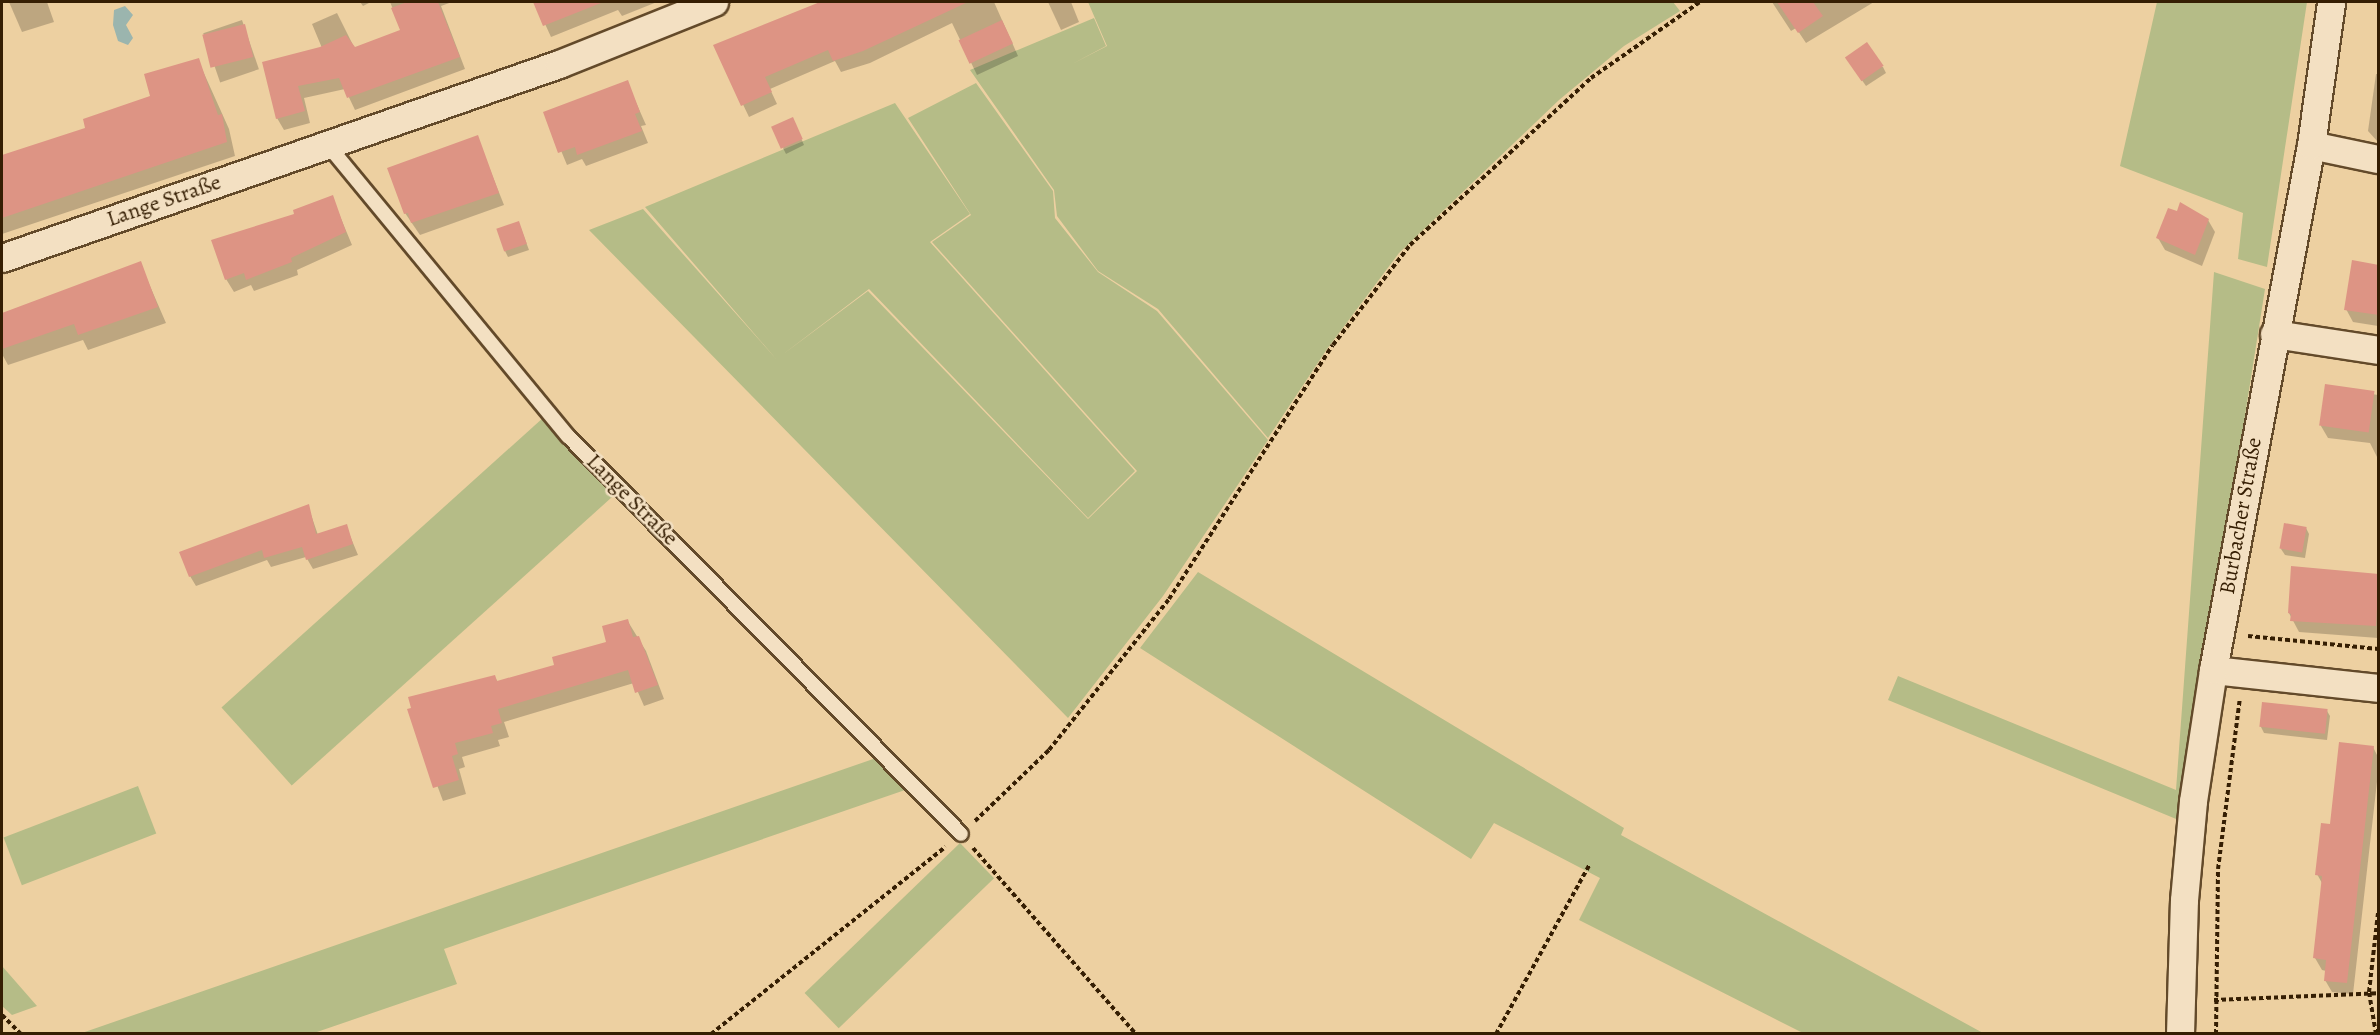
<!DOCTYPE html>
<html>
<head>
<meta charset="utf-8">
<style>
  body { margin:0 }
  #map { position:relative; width:2380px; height:1035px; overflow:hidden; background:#edd0a1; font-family:Alegreya,serif }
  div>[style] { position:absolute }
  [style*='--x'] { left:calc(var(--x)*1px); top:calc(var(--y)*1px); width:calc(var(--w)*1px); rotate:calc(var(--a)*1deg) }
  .green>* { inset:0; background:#b5bc87; transform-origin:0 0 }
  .water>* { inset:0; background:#9bb5ae }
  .shadow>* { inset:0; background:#0003; transform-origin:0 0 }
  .building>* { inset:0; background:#dd9484; transform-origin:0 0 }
  .path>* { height:4px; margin-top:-2px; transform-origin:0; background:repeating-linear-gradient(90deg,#351e03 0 4.5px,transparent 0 7.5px) }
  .roads { filter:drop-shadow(2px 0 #634a2a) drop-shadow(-2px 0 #634a2a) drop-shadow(0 2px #634a2a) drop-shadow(0 -2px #634a2a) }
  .service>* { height:14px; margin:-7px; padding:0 7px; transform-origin:7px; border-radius:7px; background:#f3e0c2 }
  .minor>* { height:27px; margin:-13.5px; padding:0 13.5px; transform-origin:13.5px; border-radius:13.5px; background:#f3e0c2 }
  span { translate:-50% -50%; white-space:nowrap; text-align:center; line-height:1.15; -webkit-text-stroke:5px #f3e0c2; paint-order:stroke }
  .street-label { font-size:22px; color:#351e03 }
  .frame { position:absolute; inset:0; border:3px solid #351e03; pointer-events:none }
</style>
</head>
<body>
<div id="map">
  <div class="green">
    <i style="clip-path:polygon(1088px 2px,1673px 2px,1680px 11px,1624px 46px,1559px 100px,1399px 253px,1327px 349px,1268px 438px,1158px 309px,1098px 271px,1057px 216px,1054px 190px,970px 70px,1094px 18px,1106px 46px,1072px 64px,1107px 46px)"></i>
    <i style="clip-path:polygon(2157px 2px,2307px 2px,2267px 267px,2238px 259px,2243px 213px,2120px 166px)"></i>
    <i style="clip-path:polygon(976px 83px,1053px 191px,1055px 218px,1098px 272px,1157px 311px,1268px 440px,1163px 596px,1068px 718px,589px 230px,643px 209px,777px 360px,645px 207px,895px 103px,970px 214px,930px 242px,1135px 471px,1088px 518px,869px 289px,782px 355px,868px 291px,1088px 519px,1137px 471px,932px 242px,971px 215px,908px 118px)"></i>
    <i style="clip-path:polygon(2214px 272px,2265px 289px,2181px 821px,1888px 700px,1898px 676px,2176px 790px)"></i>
    <i style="left:544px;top:417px;width:105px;height:434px;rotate:48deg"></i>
    <i style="clip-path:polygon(1198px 572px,1624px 828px,1621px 835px,1983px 1033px,1803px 1033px,1579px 920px,1600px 878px,1494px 823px,1471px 859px,1140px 648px)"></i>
    <i style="clip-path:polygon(879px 757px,908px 789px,444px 949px,457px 984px,314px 1033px,79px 1034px)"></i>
    <i style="left:138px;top:786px;width:51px;height:144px;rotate:69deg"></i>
    <i style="left:960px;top:843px;width:49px;height:216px;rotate:46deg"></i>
    <i style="clip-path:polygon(2px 966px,37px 1006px,12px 1015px,2px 1006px)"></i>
  </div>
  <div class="water">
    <i style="clip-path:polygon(125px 6px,133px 15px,126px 25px,133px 38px,128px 45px,118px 41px,113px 25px,114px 10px)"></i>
  </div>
  <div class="shadow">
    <i style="clip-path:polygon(9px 2px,47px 2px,54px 22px,22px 32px)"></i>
    <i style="clip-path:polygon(360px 2px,371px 2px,363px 6px)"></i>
    <i style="clip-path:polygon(390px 2px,452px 2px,441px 6px,465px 69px,355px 110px,345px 89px,304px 98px,310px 123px,284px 130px,277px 118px,322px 48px,312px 24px,337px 13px,355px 49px,402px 31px)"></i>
    <i style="clip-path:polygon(535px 2px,657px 2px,622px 16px,618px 10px,551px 37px)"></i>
    <i style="clip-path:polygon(822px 2px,994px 2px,1018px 56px,977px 75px,952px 23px,870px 63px,841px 72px,835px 61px,770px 89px,777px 104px,749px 117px,715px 46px)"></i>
    <i style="clip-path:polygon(1048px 2px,1071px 2px,1079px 22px,1061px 30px)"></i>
    <i style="clip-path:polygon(1772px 2px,1874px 2px,1806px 43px,1796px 28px,1791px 31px)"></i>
    <i style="left:242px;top:20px;width:52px;height:41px;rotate:71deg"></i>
    <i style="clip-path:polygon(198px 60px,229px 129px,235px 156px,2px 234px,2px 157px,87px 129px,152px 97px)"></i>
    <i style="clip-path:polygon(1850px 63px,1883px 67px,1886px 73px,1866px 86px)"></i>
    <i style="clip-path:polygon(2376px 74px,2378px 74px,2378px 142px,2368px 131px)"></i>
    <i style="clip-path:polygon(627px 82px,646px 125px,641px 126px,648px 143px,586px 166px,582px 159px,567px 165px,545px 112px)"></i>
    <i style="clip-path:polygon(795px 124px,804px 145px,786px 154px,783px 148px)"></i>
    <i style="clip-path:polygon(477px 137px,504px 205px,420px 235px,405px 213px)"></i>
    <i style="clip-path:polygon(332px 197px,352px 245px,297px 270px,298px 275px,254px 291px,251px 285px,234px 292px,226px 279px,296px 215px)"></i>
    <i style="clip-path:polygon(2208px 220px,2215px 232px,2202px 266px,2165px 250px,2158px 238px)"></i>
    <i style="clip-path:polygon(519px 223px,529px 250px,508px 257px,505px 251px)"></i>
    <i style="clip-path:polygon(140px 263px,166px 323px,88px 350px,83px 340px,8px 365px,2px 354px,2px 314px)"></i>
    <i style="clip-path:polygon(2378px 266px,2378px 326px,2353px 322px,2346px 309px)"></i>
    <i style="clip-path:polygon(2326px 386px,2378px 395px,2378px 459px,2370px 443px,2328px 438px,2321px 426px)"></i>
    <i style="clip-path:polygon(308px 506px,318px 535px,346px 526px,358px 555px,313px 569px,306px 557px,271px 567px,267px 560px,196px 586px,190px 576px)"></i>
    <i style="clip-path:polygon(2306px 528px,2309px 534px,2305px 558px,2285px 555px,2281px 549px)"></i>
    <i style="clip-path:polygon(2378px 576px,2378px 638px,2299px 632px,2289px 613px)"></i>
    <i style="clip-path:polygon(627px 620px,646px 651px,664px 699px,644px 706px,634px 683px,504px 722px,509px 737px,498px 740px,500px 746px,462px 757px,465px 767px,459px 769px,466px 794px,443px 801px,409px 710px,494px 676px,498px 682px,556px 666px,608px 643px)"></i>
    <i style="clip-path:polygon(2327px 711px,2330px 716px,2327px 740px,2264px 733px,2261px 727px)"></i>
    <i style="clip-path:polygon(2373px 747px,2378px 757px,2378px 773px,2353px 994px,2332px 992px,2325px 980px,2326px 971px,2322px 970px,2315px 958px,2323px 885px,2317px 874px,2331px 826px)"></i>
  </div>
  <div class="building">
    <i style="clip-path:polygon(407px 2px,438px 2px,460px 57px,347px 98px,339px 78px,298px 86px,305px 111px,276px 119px,262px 62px,320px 47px,346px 35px,355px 47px,400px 30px,391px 8px)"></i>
    <i style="clip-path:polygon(533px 2px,601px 2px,601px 3px,543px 26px)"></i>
    <i style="clip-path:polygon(820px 2px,968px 2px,863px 51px,833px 61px,828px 50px,765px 77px,772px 92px,741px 106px,713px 45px)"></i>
    <i style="clip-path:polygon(1777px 2px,1813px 2px,1823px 16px,1798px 33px)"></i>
    <i style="left:1002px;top:20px;width:26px;height:48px;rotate:65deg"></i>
    <i style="left:245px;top:24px;width:34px;height:44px;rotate:76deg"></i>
    <i style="left:1867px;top:42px;width:29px;height:27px;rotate:55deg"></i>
    <i style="clip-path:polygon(199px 58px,218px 115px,222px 114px,227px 142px,2px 218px,2px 155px,85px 128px,83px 119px,150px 96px,144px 74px)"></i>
    <i style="clip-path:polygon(628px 80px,640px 112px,635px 114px,642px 131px,577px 155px,575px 147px,558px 153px,543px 112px)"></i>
    <i style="left:793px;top:117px;width:24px;height:24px;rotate:66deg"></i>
    <i style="clip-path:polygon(478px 135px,499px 193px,411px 223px,408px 213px,404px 214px,387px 168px)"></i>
    <i style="clip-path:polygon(333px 195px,346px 232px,291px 258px,292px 262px,246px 280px,244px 273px,225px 280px,211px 240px,294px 214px,293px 210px)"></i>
    <i style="clip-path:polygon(2180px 202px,2209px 219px,2195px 255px,2156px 238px,2168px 208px,2177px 211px)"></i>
    <i style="left:519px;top:221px;width:24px;height:24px;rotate:71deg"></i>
    <i style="clip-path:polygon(2352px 260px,2379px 265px,2379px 315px,2344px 310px)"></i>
    <i style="clip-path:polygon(141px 261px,158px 307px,78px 335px,74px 324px,2px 349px,2px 313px)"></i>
    <i style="left:2325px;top:384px;width:50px;height:42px;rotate:8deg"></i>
    <i style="clip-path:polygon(309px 504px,316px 534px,347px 524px,353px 544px,306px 560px,302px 547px,264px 558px,262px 550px,189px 577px,179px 552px)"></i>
    <i style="left:2284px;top:523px;width:23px;height:26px;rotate:10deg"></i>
    <i style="clip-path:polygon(2291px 566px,2379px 574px,2376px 626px,2290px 621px,2291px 614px,2288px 613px)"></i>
    <i style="clip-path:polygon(628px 619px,633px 637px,639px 636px,658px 685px,635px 693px,628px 670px,498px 709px,502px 723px,491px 726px,493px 733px,455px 743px,458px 754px,452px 756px,459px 780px,433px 788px,407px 709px,411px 708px,408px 697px,495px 675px,497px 681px,554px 665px,552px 657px,606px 642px,602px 626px)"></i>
    <i style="left:2262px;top:702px;width:66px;height:25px;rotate:6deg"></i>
    <i style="clip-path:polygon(2339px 742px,2374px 746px,2347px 983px,2324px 981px,2326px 960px,2313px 958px,2322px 876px,2315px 875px,2321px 823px,2330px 824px)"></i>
  </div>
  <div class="path">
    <i style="--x:2248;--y:636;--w:131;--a:5.7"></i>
    <i style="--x:975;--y:821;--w:103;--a:-43.8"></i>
    <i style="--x:1049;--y:750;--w:193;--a:-51.5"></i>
    <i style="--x:1169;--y:599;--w:302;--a:-57.2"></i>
    <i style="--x:1333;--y:345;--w:126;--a:-52.4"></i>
    <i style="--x:1410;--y:245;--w:246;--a:-42.7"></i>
    <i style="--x:1591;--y:78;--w:133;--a:-34.9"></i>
    <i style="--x:973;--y:848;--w:247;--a:48.8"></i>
    <i style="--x:2214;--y:1000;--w:164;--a:-2.4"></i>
    <i style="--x:2;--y:1015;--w:27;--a:45"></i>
    <i style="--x:711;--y:1034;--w:300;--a:-38.6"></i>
    <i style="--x:1496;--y:1034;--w:194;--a:-61.1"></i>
    <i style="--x:2216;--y:1034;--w:165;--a:-89.3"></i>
    <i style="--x:2218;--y:869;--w:172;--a:-82.7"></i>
    <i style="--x:2376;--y:1034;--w:43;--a:-99.5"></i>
    <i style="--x:2369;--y:992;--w:80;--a:-83.5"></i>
  </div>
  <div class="roads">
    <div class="service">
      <i style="--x:327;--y:144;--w:379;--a:50.5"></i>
      <i style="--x:568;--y:436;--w:559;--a:45.36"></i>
    </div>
    <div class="minor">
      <i style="--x:2311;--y:145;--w:68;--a:11.8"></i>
      <i style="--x:2;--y:258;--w:590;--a:-19.2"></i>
      <i style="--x:559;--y:64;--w:167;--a:-21.8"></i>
      <i style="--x:2274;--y:334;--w:105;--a:8.7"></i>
      <i style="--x:2213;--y:670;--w:166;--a:6.2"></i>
      <i style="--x:2180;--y:1034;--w:134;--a:-88.3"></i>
      <i style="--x:2184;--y:900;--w:99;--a:-84.8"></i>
      <i style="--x:2193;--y:801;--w:133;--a:-81.3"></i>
      <i style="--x:2213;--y:670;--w:534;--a:-79.43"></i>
      <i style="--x:2311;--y:145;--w:144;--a:-82"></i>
    </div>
  </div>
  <div class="street-label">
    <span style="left:164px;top:201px;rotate:-19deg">Lange Straße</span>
    <span style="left:632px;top:500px;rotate:45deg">Lange Straße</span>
    <span style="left:2241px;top:516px;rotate:-80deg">Burbacher Straße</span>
  </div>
  <div class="frame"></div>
</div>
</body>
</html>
